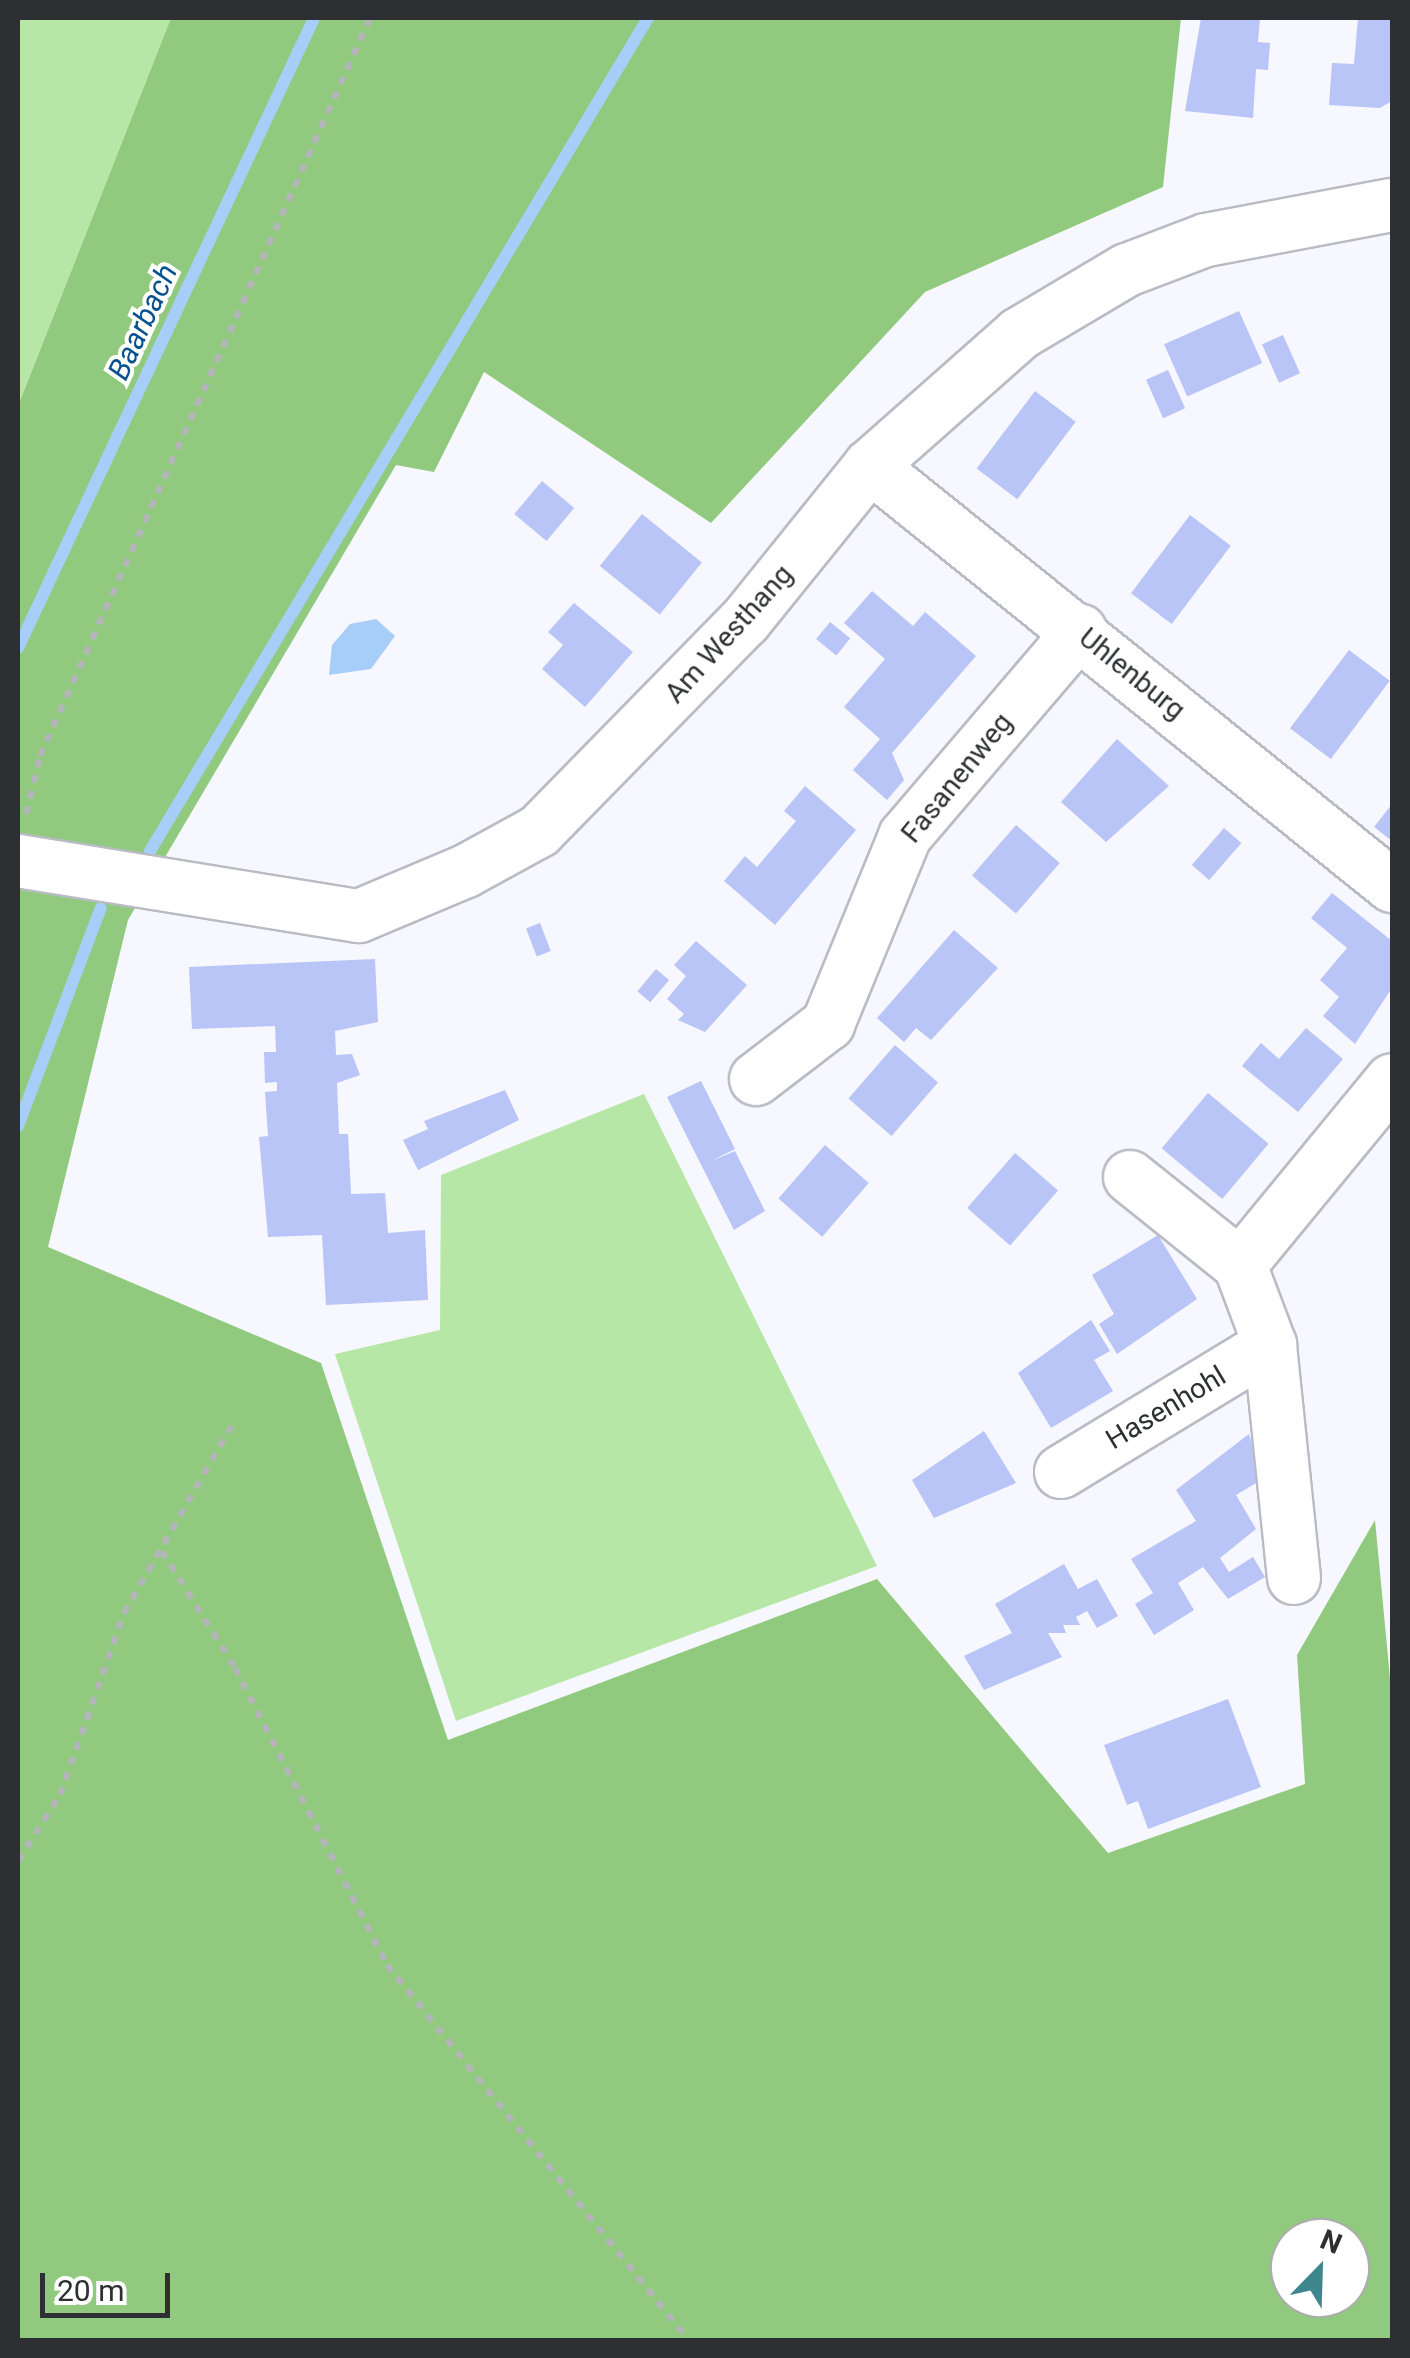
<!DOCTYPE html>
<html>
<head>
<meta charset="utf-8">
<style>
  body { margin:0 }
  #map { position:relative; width:1410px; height:2358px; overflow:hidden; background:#f6f7ff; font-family:Roboto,sans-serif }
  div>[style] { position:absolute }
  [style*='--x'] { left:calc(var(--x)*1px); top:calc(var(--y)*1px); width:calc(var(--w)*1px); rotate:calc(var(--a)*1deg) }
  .green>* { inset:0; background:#b6e7a6 }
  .forest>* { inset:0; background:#91ca7e }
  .water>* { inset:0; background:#a7cef8 }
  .stream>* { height:12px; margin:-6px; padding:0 6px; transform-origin:6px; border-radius:6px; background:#a7cef8 }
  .building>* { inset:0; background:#b9c4f7; transform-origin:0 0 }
  .path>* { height:6px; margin-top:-3px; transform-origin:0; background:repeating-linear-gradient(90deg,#b4b5bb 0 8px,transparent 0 16px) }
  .roads { filter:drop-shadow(2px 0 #b9bcc4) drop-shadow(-2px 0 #b9bcc4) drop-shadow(0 2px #b9bcc4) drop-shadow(0 -2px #b9bcc4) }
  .minor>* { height:52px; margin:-26px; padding:0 26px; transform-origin:26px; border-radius:26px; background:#fff }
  span { translate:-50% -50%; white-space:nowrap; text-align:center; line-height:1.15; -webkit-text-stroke:8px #fff; paint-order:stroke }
  .street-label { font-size:28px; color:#2e2f32 }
  .water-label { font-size:30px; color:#06518e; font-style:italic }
  .frame { position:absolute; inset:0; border:20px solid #2e2f32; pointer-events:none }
  .north { position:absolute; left:1270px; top:2218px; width:100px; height:100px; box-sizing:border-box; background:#fff; border:2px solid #abacad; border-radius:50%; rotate:23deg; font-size:28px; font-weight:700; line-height:40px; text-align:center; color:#2e2f32 }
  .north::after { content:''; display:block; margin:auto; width:35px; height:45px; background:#3f878e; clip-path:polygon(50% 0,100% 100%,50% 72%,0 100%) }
  .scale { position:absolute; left:40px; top:2273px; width:130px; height:45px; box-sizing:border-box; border:5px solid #2e2f32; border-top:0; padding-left:12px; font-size:30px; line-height:35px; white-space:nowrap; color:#2e2f32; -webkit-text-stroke:8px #fff; paint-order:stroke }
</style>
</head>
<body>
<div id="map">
  <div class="green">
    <i style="clip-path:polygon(18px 18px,171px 18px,18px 406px)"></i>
    <i style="clip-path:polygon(644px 1094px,877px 1566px,456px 1721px,335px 1354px,440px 1330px,441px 1175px)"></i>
  </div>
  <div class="forest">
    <i style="clip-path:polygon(evenodd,171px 18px,1181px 18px,1163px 187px,925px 292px,711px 523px,484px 372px,434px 472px,396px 465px,128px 920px,48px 1247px,321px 1363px,448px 1740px,877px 1579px,1108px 1853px,1305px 1784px,1297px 1655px,1375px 1520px,1392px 1699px,1392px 2340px,18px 2340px,18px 406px,171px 18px,1290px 2238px,1350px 2238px,1350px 2298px,1290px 2298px,1290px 2238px)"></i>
  </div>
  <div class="water">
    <i style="clip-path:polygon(376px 619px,395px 636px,371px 669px,329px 675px,332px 645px,350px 624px)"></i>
  </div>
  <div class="stream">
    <i style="--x:18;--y:648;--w:696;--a:-64.83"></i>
    <i style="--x:150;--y:851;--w:971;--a:-59.13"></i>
    <i style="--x:18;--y:1126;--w:233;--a:-69.2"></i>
  </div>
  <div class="building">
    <i style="clip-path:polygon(1201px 18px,1260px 18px,1258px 42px,1270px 43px,1268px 70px,1256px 69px,1253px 118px,1185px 111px)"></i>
    <i style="clip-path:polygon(1358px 18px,1392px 18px,1392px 101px,1380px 108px,1329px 105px,1332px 63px,1354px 64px)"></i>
    <i style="left:1239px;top:311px;width:57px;height:82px;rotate:66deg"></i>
    <i style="left:1283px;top:335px;width:42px;height:23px;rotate:66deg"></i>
    <i style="left:1168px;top:370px;width:42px;height:24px;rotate:66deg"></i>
    <i style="left:1035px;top:391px;width:51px;height:97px;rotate:37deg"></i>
    <i style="left:542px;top:481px;width:42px;height:43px;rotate:40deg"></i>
    <i style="left:642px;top:514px;width:77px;height:67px;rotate:39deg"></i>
    <i style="left:1190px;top:515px;width:51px;height:98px;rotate:37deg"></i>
    <i style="clip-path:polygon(872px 591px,913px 626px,925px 612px,976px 656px,892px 753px,904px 780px,887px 800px,853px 770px,880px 739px,844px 707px,885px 659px,844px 623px)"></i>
    <i style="clip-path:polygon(574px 603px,633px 652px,585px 707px,542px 669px,563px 645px,548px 632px)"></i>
    <i style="left:830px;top:622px;width:26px;height:22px;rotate:39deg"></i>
    <i style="left:1349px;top:650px;width:51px;height:98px;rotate:37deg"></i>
    <i style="clip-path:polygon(1117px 739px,1169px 786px,1106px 842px,1061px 802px)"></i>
    <i style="clip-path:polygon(805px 786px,856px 830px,775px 925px,724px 881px,745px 856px,757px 867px,796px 821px,784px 811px)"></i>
    <i style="clip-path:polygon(1392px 804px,1392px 841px,1374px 827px)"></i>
    <i style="left:1016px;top:825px;width:58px;height:67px;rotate:41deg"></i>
    <i style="left:1224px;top:828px;width:23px;height:49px;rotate:41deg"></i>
    <i style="clip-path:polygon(1332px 893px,1392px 941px,1392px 988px,1355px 1044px,1323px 1016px,1339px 997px,1320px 980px,1347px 948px,1311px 918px)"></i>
    <i style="left:540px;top:923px;width:30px;height:15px;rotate:69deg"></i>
    <i style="clip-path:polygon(954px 930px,998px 968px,931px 1040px,916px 1028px,904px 1042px,877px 1018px)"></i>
    <i style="clip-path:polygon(696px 941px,747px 985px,705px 1032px,678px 1020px,684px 1014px,667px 999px,686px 976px,674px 965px)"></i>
    <i style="clip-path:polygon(375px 959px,378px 1022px,335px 1031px,336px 1055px,352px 1054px,360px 1075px,337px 1083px,339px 1134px,348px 1134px,351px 1194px,385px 1193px,388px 1233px,425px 1230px,428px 1300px,326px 1305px,322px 1235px,268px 1237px,259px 1137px,268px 1136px,265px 1092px,277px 1091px,277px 1082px,265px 1083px,264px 1052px,276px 1052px,275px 1026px,192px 1029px,189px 967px)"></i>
    <i style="left:656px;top:969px;width:17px;height:29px;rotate:40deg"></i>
    <i style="clip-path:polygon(1306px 1028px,1343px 1059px,1298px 1112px,1242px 1066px,1261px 1043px,1279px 1059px)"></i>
    <i style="left:895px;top:1045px;width:57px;height:71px;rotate:41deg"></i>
    <i style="clip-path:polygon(701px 1081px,735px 1149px,709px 1162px,735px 1151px,765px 1211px,734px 1230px,667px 1097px)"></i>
    <i style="clip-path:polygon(505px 1090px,519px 1120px,418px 1170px,403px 1140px,428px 1129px,424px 1121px)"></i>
    <i style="left:1208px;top:1093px;width:79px;height:72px;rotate:40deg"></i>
    <i style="left:825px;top:1145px;width:58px;height:71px;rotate:41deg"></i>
    <i style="left:1015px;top:1153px;width:57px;height:73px;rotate:41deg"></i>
    <i style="clip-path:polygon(1158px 1235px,1197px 1299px,1117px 1354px,1099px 1324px,1114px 1314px,1092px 1275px)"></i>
    <i style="clip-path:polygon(1091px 1320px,1110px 1351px,1094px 1360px,1113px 1391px,1051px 1428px,1018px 1373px)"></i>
    <i style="clip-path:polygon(984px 1431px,1016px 1483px,934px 1518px,912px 1480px)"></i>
    <i style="clip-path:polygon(1249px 1434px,1263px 1479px,1236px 1495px,1256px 1529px,1220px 1558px,1229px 1572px,1253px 1557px,1265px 1577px,1228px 1599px,1203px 1567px,1178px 1583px,1194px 1610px,1154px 1635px,1135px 1604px,1153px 1593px,1131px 1559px,1196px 1521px,1176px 1490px)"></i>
    <i style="clip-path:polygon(1064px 1564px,1078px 1589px,1097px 1579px,1118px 1616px,1097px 1628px,1087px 1611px,1076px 1617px,1080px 1625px,1063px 1625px,1066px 1633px,1048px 1633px,1062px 1657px,984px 1690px,964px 1656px,1012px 1633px,995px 1604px)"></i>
    <i style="clip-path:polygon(1228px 1699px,1261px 1787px,1148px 1829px,1138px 1801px,1127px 1805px,1104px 1745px)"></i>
  </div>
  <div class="path">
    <i style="--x:26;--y:814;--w:60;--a:-76.4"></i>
    <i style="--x:40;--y:756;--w:808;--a:-65.91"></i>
    <i style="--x:162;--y:1551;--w:138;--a:58"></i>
    <i style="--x:235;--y:1668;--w:334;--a:62.9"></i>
    <i style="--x:387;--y:1965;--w:481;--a:51.2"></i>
    <i style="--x:18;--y:1861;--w:78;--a:-57.5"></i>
    <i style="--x:60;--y:1795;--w:193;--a:-70.6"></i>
    <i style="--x:124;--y:1613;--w:217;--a:-60.1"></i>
  </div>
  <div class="roads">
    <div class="minor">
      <i style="--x:870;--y:466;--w:670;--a:38.82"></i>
      <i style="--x:18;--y:861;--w:345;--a:9.2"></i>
      <i style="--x:359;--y:916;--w:116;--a:-22.8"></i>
      <i style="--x:466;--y:871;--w:83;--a:-28.7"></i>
      <i style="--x:539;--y:831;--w:294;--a:-45.6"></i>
      <i style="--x:745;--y:621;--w:199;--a:-51.1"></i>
      <i style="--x:870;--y:466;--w:199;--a:-41.5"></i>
      <i style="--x:1019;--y:334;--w:126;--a:-30.7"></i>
      <i style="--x:1127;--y:270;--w:85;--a:-20.8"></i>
      <i style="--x:1206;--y:240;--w:189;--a:-10.7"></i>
      <i style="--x:756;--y:1079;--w:91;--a:-37.4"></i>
      <i style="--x:828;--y:1024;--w:203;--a:-67.7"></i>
      <i style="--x:905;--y:836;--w:270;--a:-49.5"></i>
      <i style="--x:1130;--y:1177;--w:141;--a:38.7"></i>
      <i style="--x:1061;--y:1472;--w:245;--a:-31.3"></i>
      <i style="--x:1294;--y:1578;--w:234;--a:-95.9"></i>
      <i style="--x:1270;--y:1345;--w:85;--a:-110.6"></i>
      <i style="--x:1240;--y:1265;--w:239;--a:-50.6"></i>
    </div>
  </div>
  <div class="street-label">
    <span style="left:729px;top:634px;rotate:-48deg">Am Westhang</span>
    <span style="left:1132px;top:674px;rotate:39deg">Uhlenburg</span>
    <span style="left:957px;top:778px;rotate:-51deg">Fasanenweg</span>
    <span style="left:1166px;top:1408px;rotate:-31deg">Hasenhohl</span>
  </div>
  <div class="water-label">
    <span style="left:143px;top:322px;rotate:-65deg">Baarbach</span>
  </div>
  <div class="frame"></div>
  <div class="north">N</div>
  <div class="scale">20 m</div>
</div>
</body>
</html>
